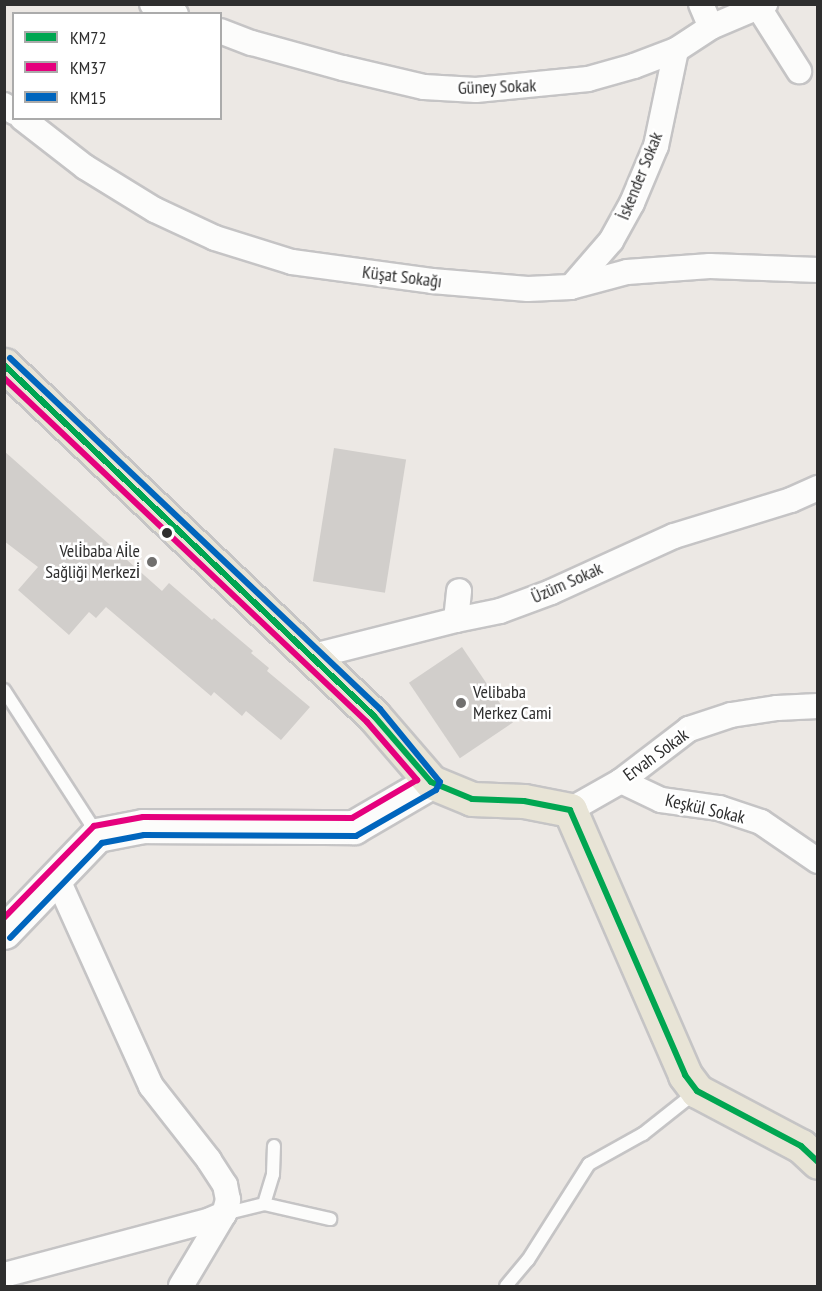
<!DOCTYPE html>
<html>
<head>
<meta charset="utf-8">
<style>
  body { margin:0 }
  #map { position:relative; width:822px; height:1291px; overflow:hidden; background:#ece8e4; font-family:"PT Sans Narrow",sans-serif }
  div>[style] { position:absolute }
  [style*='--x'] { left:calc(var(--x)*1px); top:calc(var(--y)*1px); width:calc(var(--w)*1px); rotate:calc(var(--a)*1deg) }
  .building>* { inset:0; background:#d1cecb; transform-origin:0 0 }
  .roads { filter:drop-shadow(2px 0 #c5c4c5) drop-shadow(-2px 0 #c5c4c5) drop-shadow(0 2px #c5c4c5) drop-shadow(0 -2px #c5c4c5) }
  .lane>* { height:12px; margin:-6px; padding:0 6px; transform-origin:6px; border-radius:6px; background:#fcfcfb }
  .street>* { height:24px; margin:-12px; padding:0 12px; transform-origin:12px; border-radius:12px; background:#fcfcfb }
  .secondary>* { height:33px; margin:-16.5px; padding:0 16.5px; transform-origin:16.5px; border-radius:16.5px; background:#fcfcfb }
  .primary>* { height:33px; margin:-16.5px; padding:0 16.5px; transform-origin:16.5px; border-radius:16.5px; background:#e8e4d6 }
  .bus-1>* { height:6px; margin:-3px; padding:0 3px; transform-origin:3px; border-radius:3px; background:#00a651 }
  .bus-2>* { height:6px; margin:-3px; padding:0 3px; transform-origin:3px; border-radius:3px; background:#e5007d }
  .bus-3>* { height:6px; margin:-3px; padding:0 3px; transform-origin:3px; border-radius:3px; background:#0065bd }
  .dots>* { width:16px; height:16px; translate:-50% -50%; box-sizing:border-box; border:3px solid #fff; border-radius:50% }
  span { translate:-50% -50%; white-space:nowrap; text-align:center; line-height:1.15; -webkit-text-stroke:5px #fff; paint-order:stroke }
  .street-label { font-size:18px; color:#2e2e2e }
  .poi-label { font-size:18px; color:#2e2e2e }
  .right { translate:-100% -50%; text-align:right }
  .left { translate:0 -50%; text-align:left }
  .frame { position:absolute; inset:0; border:6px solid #2e2e2e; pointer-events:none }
  .legend { position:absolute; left:12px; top:12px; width:210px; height:108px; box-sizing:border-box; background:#fff; border:2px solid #ababab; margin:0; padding:8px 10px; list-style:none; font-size:18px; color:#2e2e2e }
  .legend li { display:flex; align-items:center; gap:12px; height:30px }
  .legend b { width:30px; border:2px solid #ababab }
</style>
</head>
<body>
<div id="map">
  <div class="building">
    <i style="left:334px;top:448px;width:73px;height:135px;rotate:9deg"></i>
    <i style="clip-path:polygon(4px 451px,162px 591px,169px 583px,212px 620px,214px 618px,253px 651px,251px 653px,269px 668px,267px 671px,310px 707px,281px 740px,246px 711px,242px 716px,214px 692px,211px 696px,106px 607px,96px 618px,89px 612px,69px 635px,18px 590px,38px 567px,4px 541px)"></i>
    <i style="left:462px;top:647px;width:91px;height:64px;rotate:56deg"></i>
  </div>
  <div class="roads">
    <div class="lane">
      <i style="--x:4;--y:690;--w:171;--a:57.1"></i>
      <i style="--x:264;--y:1204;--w:68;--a:12.8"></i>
      <i style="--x:224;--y:1214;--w:41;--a:-14"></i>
      <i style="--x:264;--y:1204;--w:31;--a:-73"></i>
      <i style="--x:273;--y:1174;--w:28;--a:-88"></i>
      <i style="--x:506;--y:1286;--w:34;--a:-50"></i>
      <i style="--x:528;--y:1260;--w:114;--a:-57.6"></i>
      <i style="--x:589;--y:1164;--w:62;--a:-29.1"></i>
      <i style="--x:643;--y:1134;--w:68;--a:-38.4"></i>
    </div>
    <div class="street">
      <i style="--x:152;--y:4;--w:26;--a:23"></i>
      <i style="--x:701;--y:4;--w:25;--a:67"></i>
      <i style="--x:759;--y:8;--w:75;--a:57.6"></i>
      <i style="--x:220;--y:31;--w:34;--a:21"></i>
      <i style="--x:252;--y:43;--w:94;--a:15.4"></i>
      <i style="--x:343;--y:68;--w:83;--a:13.2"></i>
      <i style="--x:424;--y:87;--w:52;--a:3.3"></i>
      <i style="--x:476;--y:90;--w:113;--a:-5.6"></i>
      <i style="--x:588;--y:79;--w:48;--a:-15.8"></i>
      <i style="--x:634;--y:66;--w:45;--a:-20.9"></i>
      <i style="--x:676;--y:50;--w:42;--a:-33.3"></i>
      <i style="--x:711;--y:27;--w:59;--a:-23.1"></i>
      <i style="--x:4;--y:105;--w:12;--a:35"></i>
      <i style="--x:22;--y:118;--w:80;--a:37.9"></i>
      <i style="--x:85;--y:167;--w:82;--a:31.6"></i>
      <i style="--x:155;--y:210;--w:66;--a:25"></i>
      <i style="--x:215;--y:238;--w:81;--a:17.3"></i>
      <i style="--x:292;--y:262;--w:141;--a:7.7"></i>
      <i style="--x:432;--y:281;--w:96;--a:4.8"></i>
      <i style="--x:528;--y:289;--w:43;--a:-2.7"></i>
      <i style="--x:571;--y:287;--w:58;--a:-15"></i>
      <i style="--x:627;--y:272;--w:83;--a:-4.1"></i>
      <i style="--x:710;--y:266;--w:108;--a:2.1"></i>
      <i style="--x:571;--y:287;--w:61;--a:-49"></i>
      <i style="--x:611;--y:241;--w:43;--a:-61.1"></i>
      <i style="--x:632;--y:203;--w:62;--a:-67.2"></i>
      <i style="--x:656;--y:146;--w:98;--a:-78.2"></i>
      <i style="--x:456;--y:620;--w:29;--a:-84"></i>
      <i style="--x:310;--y:657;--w:151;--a:-14.2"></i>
      <i style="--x:456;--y:620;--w:45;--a:-11.6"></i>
      <i style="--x:500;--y:611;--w:54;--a:-20.4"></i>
      <i style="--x:551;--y:592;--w:135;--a:-24.5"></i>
      <i style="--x:674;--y:536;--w:122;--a:-17.1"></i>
      <i style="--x:791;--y:500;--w:30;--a:-24"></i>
      <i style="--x:621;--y:781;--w:44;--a:25.4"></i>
      <i style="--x:661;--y:800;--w:59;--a:7.9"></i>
      <i style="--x:719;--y:808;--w:44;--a:18.4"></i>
      <i style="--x:761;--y:822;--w:69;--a:34.4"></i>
      <i style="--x:570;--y:810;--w:59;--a:-29.6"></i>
      <i style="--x:621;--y:781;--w:86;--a:-37.4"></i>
      <i style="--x:689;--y:729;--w:44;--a:-18.4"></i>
      <i style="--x:731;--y:715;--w:47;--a:-8.7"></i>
      <i style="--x:777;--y:708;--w:41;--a:-2.8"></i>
      <i style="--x:4;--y:1275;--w:213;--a:-14.9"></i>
      <i style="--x:210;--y:1220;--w:15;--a:-23"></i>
      <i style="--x:224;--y:1214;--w:15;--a:-74"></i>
      <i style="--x:228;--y:1200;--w:15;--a:-101"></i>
      <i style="--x:225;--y:1185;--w:30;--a:-123"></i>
      <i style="--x:209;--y:1160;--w:94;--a:-128.1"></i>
      <i style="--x:151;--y:1086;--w:228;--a:-114.3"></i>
      <i style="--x:181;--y:1286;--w:84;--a:-59.2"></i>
    </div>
    <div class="secondary">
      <i style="--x:4;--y:932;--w:134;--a:-46.2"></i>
      <i style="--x:97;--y:835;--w:47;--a:-11.1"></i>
      <i style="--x:143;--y:826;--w:211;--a:0.3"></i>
      <i style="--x:354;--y:827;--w:89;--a:-30.3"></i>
    </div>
    <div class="primary">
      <i style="--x:4;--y:365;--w:510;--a:43.49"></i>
      <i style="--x:374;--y:716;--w:87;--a:49.2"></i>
      <i style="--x:431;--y:782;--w:44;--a:22.5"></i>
      <i style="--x:472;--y:799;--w:52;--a:2.2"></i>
      <i style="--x:524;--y:801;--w:47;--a:11.1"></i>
      <i style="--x:570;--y:810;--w:289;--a:66.5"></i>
      <i style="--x:685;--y:1075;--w:20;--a:53"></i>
      <i style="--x:697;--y:1091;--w:118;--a:27.9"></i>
      <i style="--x:801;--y:1146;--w:23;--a:43"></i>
    </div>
  </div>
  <div class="bus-1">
    <i style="--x:4;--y:365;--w:510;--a:43.49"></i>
    <i style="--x:374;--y:716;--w:87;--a:49.2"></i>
    <i style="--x:431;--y:782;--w:44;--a:22.5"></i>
    <i style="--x:472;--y:799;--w:52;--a:2.2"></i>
    <i style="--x:524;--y:801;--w:47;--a:11.1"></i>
    <i style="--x:570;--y:810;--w:289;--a:66.5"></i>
    <i style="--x:685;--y:1075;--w:20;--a:53"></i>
    <i style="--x:697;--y:1091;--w:118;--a:27.9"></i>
    <i style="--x:801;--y:1146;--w:23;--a:43"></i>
  </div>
  <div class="bus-2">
    <i style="--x:4;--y:378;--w:500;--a:43.46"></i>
    <i style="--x:367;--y:722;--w:77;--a:49.2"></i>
    <i style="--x:417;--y:780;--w:75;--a:149.7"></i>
    <i style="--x:352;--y:818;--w:209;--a:-179.7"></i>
    <i style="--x:143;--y:817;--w:50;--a:169.6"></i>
    <i style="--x:94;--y:826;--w:129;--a:134.4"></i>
  </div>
  <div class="bus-3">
    <i style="--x:10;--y:358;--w:510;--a:43.49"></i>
    <i style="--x:380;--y:709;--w:94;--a:50.6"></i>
    <i style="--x:440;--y:782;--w:9;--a:117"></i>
    <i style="--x:436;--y:790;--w:92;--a:150.1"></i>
    <i style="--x:356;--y:836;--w:212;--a:-179.7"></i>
    <i style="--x:144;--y:835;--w:43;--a:169.2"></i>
    <i style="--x:102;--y:843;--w:132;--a:134.1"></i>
  </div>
  <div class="dots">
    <i style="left:167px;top:533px;background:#2e2e2e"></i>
    <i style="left:152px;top:562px;background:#706f6e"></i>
    <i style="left:461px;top:703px;background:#706f6e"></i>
  </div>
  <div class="street-label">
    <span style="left:497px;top:87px;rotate:-2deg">Güney Sokak</span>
    <span style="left:640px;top:176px;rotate:-68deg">İskender Sokak</span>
    <span style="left:402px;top:277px;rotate:7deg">Küşat Sokağı</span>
    <span style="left:567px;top:583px;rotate:-24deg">Üzüm Sokak</span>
    <span style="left:656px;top:755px;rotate:-36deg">Ervah Sokak</span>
    <span style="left:705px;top:809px;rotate:13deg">Keşkül Sokak</span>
  </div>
  <div class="poi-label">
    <span class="right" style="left:140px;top:562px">Veli̇baba Ai̇le<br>Sağliği Merkezi̇</span>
    <span class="left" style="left:473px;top:703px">Velibaba<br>Merkez Cami</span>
  </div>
  <div class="frame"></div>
  <ul class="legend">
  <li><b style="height:8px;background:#00a651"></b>KM72</li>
  <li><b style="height:8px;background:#e5007d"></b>KM37</li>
  <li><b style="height:8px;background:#0065bd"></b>KM15</li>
  </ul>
</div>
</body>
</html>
